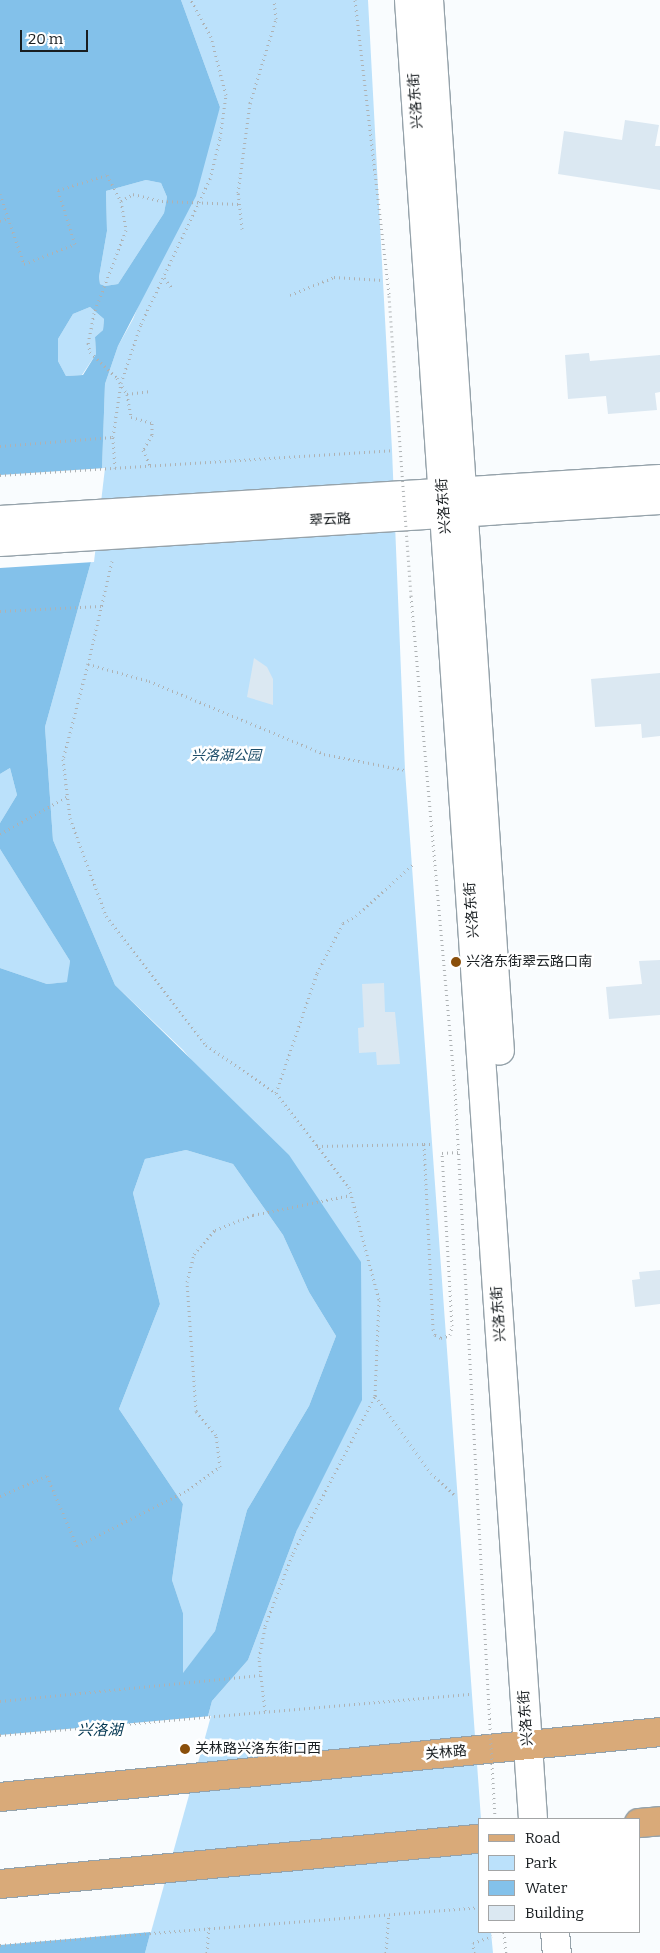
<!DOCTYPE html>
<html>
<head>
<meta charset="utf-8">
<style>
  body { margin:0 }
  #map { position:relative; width:660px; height:1953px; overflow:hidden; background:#f9fcfe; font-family:Bitter,"Noto Sans SC",serif }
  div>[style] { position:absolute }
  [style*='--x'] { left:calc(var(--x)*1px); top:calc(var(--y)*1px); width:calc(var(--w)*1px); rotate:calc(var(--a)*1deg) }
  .green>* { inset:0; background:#bbe1fb }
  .water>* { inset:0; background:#83c1ea }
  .pier>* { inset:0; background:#f9fcfe }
  .building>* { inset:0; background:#dbe8f2 }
  .path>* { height:3px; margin-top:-1.5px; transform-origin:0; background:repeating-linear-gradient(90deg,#aeb2b4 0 1px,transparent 0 5px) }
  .roads { filter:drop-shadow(1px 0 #95a2aa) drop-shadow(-1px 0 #95a2aa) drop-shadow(0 1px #95a2aa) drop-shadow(0 -1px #95a2aa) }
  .minor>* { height:28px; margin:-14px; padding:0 14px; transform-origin:14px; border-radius:14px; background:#fff }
  .major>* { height:28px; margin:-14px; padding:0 14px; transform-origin:14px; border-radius:14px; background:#d9aa79 }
  .path-bridge>* { height:3px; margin-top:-1.5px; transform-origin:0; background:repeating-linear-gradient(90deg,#aeb2b4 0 1px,transparent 0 5px) }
  .dots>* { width:14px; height:14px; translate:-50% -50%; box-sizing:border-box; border:2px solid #fff; border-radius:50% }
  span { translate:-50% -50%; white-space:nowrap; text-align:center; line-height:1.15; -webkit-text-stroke:5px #fff; paint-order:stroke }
  .street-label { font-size:14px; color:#181d20 }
  .park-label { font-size:14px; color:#1d4d69; font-style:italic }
  .poi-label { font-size:14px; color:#181d20 }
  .left { translate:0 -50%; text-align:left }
  .water-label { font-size:15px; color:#003550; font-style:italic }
  .legend { position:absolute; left:478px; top:1818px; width:162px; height:115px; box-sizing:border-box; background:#fff; border:1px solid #a3a5a6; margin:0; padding:6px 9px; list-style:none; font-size:15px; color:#181d20 }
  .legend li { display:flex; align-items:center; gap:10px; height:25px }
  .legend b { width:25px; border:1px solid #a3a5a6 }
  .scale { position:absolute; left:20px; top:30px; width:68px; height:22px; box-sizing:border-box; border:2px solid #181d20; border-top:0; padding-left:6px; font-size:15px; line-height:18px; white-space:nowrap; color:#181d20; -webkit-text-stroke:4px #fff; paint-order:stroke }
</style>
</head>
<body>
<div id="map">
  <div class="green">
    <i style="clip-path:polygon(181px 0,368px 0,392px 450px,405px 770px,481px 1819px,479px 1932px,491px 1932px,493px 1953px,145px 1953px,212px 1701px,248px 1660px,297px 1530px,361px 1263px,183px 1050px,115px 985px,53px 840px,45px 727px,91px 562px,102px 469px,105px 384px,118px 346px,133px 319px,220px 107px)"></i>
    <i style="clip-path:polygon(146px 180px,161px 183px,167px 197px,164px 213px,118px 284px,105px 286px,100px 284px,99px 277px,107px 231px,106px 191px)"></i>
    <i style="clip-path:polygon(90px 307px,104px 319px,103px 330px,95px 337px,96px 354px,82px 375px,66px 376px,58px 361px,58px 339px,73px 314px)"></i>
    <i style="clip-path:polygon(10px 768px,17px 795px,0 823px,0 774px)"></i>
    <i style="clip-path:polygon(0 849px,70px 961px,68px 982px,47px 984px,0 968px)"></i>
    <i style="clip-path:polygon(186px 1150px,233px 1164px,283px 1235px,309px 1292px,336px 1336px,309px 1406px,247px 1510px,215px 1631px,183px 1674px,183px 1613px,172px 1580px,183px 1504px,119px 1409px,160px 1304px,133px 1193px,145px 1159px)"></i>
  </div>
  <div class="water">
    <i style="clip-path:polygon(evenodd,0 0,181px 0,220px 107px,196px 196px,118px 346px,105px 384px,102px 469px,91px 562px,45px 727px,53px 840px,115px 985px,289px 1155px,361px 1262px,362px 1400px,297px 1530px,248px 1660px,212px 1701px,145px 1953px,0 1953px,0 1931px,4px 1922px,0 1881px,0 968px,47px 984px,67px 982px,70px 961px,0 849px,0 823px,17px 795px,10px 768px,0 774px,0 0,146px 180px,161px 183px,167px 197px,164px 213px,118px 284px,105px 286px,100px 284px,99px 277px,107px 231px,106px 191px,146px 180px,0 0,90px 307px,104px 319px,103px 330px,95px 337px,96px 354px,83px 375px,66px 376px,58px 361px,58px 339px,73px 314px,90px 307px,0 0,186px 1150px,233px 1164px,283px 1235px,309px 1292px,336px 1336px,309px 1406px,247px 1510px,215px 1631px,183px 1673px,183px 1613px,172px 1580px,183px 1504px,119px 1409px,160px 1304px,133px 1193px,145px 1159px,186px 1150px)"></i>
  </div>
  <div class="pier">
    <i style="clip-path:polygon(105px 468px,94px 562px,0 568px,0 475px)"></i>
    <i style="clip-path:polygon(211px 1716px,151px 1932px,0 1945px,0 1735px)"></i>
  </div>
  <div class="building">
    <i style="clip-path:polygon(625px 120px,659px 125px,655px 146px,660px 146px,660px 190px,558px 174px,564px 131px,622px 140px)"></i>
    <i style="clip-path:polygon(589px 353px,590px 361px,660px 355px,660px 392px,655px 393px,657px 410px,608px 414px,606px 396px,568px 399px,565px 355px)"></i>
    <i style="clip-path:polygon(254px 658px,267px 667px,273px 679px,273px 705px,247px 697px)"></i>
    <i style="clip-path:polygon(660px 673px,660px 736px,642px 738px,641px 724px,595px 727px,591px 679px)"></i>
    <i style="clip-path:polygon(660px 960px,660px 1015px,609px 1019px,606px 987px,642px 984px,639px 961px)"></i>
    <i style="clip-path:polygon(384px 983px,385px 1012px,395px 1012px,400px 1064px,377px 1065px,376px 1052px,359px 1053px,358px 1028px,364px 1027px,362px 984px)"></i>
    <i style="clip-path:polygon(660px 1270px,660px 1304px,635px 1307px,632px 1280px,640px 1279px,639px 1272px)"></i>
  </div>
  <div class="path">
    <i style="--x:0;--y:194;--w:74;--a:71.1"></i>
    <i style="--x:24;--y:264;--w:55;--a:-21.4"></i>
    <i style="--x:75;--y:244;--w:57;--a:-107.5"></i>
    <i style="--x:58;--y:190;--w:51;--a:-17"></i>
    <i style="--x:107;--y:175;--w:30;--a:62"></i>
    <i style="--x:121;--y:201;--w:29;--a:80"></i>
    <i style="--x:126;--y:230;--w:89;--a:111.1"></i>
    <i style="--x:94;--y:313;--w:31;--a:101"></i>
    <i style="--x:88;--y:343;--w:9;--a:77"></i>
    <i style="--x:90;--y:352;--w:37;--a:44"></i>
    <i style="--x:117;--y:378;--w:19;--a:58"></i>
    <i style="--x:127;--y:394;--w:23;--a:80"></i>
    <i style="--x:131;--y:417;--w:22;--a:16"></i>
    <i style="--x:152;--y:423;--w:12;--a:90"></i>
    <i style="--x:152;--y:435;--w:17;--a:121"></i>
    <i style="--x:143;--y:450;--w:17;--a:65"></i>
    <i style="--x:121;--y:201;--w:14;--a:-30"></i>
    <i style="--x:133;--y:194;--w:30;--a:14"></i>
    <i style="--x:162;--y:201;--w:77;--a:2.2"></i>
    <i style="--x:0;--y:221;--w:9;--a:-21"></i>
    <i style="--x:242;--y:229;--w:36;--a:-96"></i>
    <i style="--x:238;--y:193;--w:91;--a:-82.4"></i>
    <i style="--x:250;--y:103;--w:88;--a:-72.8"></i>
    <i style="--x:276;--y:19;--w:19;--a:-96"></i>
    <i style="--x:164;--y:278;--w:14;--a:51"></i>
    <i style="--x:290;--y:295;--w:48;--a:-22.2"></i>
    <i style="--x:334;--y:277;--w:49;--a:3.5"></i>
    <i style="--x:127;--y:394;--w:24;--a:-7"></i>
    <i style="--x:0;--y:446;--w:113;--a:-4.6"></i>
    <i style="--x:115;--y:468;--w:31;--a:-94"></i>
    <i style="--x:113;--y:437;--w:55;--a:-81.6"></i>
    <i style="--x:121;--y:383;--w:62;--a:-71.3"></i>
    <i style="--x:141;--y:324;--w:161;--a:-64.6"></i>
    <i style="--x:210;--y:179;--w:42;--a:-76.3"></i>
    <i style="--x:220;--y:138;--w:43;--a:-82.1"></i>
    <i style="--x:226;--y:95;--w:60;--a:-104.5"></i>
    <i style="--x:211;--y:37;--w:42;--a:-118.4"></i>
    <i style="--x:0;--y:475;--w:393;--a:-3.6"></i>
    <i style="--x:112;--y:561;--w:106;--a:103.1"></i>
    <i style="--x:88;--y:664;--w:63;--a:15.6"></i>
    <i style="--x:149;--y:681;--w:190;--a:22.6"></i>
    <i style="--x:324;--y:754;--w:83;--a:11.2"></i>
    <i style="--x:0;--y:611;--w:101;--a:-2.8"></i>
    <i style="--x:88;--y:664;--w:98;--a:104.7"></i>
    <i style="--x:63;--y:759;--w:59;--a:83.2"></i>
    <i style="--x:70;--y:818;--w:104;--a:69.8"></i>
    <i style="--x:106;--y:916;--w:163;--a:52.2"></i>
    <i style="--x:206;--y:1045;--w:85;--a:34.4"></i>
    <i style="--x:276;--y:1093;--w:119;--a:52.2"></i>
    <i style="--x:349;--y:1187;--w:117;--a:75.1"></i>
    <i style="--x:379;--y:1300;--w:96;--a:92.4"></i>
    <i style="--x:375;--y:1396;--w:95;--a:54"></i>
    <i style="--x:431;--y:1473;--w:34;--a:43"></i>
    <i style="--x:0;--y:834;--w:78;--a:-29.2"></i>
    <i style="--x:276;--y:1093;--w:127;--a:-71.1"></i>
    <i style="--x:317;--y:973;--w:56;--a:-62.5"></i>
    <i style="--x:343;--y:923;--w:15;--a:-28"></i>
    <i style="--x:356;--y:916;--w:76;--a:-42.3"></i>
    <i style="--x:424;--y:1144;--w:7;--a:0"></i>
    <i style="--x:317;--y:1146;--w:107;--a:-1.1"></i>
    <i style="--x:424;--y:1144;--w:185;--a:87.2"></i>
    <i style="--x:433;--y:1329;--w:6;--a:72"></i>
    <i style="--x:435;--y:1335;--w:7;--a:27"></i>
    <i style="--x:441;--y:1338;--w:9;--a:-18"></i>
    <i style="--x:450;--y:1335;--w:9;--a:-77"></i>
    <i style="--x:452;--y:1326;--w:173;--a:-93.3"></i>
    <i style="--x:442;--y:1153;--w:16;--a:-4"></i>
    <i style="--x:0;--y:1496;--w:51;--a:-23.1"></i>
    <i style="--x:47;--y:1476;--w:76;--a:66.8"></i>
    <i style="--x:77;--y:1546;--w:124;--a:-26.8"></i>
    <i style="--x:188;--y:1490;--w:39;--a:-36"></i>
    <i style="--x:220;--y:1467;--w:32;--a:-97"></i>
    <i style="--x:216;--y:1435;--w:31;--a:-130"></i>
    <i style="--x:196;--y:1411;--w:129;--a:-94"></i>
    <i style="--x:187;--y:1282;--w:29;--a:-76"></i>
    <i style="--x:194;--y:1254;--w:32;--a:-49"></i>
    <i style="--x:215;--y:1230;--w:41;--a:-21.5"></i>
    <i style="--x:253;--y:1215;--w:100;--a:-11.5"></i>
    <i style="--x:0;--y:1701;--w:261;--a:-5.7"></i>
    <i style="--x:265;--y:1711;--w:53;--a:-96.5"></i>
    <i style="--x:259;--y:1658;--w:33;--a:-79"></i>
    <i style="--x:265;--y:1626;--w:78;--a:-69"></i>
    <i style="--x:293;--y:1553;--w:177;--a:-62.4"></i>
    <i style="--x:0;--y:1735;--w:471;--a:-5"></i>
    <i style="--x:504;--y:1932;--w:21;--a:85"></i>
    <i style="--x:0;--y:1945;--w:481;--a:-4.5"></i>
    <i style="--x:207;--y:1953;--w:26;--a:-86"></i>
    <i style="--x:386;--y:1953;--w:39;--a:-86"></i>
    <i style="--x:474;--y:1953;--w:10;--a:-96"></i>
    <i style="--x:473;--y:1943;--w:20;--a:-20"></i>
  </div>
  <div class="roads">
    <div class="minor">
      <i style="--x:409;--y:0;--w:1823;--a:86.1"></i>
      <i style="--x:429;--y:0;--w:1053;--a:86.14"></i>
      <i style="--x:0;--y:520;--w:661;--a:-3.55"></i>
      <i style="--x:0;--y:542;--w:661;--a:-3.64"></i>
      <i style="--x:555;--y:1932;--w:21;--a:85"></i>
    </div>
    <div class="major">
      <i style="--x:0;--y:1797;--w:663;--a:-5.62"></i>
      <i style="--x:639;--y:1823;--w:21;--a:-5"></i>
      <i style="--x:0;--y:1884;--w:481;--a:-5.4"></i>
    </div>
  </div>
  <div class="path-bridge">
    <i style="--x:355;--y:0;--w:298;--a:83.4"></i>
    <i style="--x:389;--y:296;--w:301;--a:85.8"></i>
    <i style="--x:411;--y:596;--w:495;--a:84.9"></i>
    <i style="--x:455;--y:1089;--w:731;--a:86.86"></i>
  </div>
  <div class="dots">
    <i style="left:456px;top:962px;background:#8a4f0b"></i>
    <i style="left:185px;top:1749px;background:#8a4f0b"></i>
  </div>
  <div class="street-label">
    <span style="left:416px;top:101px;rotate:-94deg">兴洛东街</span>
    <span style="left:444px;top:506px;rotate:-94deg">兴洛东街</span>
    <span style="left:330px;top:520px;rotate:-3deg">翠云路</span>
    <span style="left:472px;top:910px;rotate:-94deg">兴洛东街</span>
    <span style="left:499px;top:1314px;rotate:-94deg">兴洛东街</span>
    <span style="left:526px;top:1718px;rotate:-94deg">兴洛东街</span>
    <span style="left:446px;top:1753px;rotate:-5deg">关林路</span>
  </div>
  <div class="park-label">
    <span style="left:226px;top:756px">兴洛湖公园</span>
  </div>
  <div class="poi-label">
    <span class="left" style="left:466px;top:962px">兴洛东街翠云路口南</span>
    <span class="left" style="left:195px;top:1749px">关林路兴洛东街口西</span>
  </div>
  <div class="water-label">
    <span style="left:100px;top:1731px">兴洛湖</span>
  </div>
  <ul class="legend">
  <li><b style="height:6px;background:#d9aa79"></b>Road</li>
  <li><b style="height:14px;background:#bbe1fb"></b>Park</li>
  <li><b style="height:14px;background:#83c1ea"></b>Water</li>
  <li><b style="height:14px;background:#dbe8f2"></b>Building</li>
  </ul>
  <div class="scale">20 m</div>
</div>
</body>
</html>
